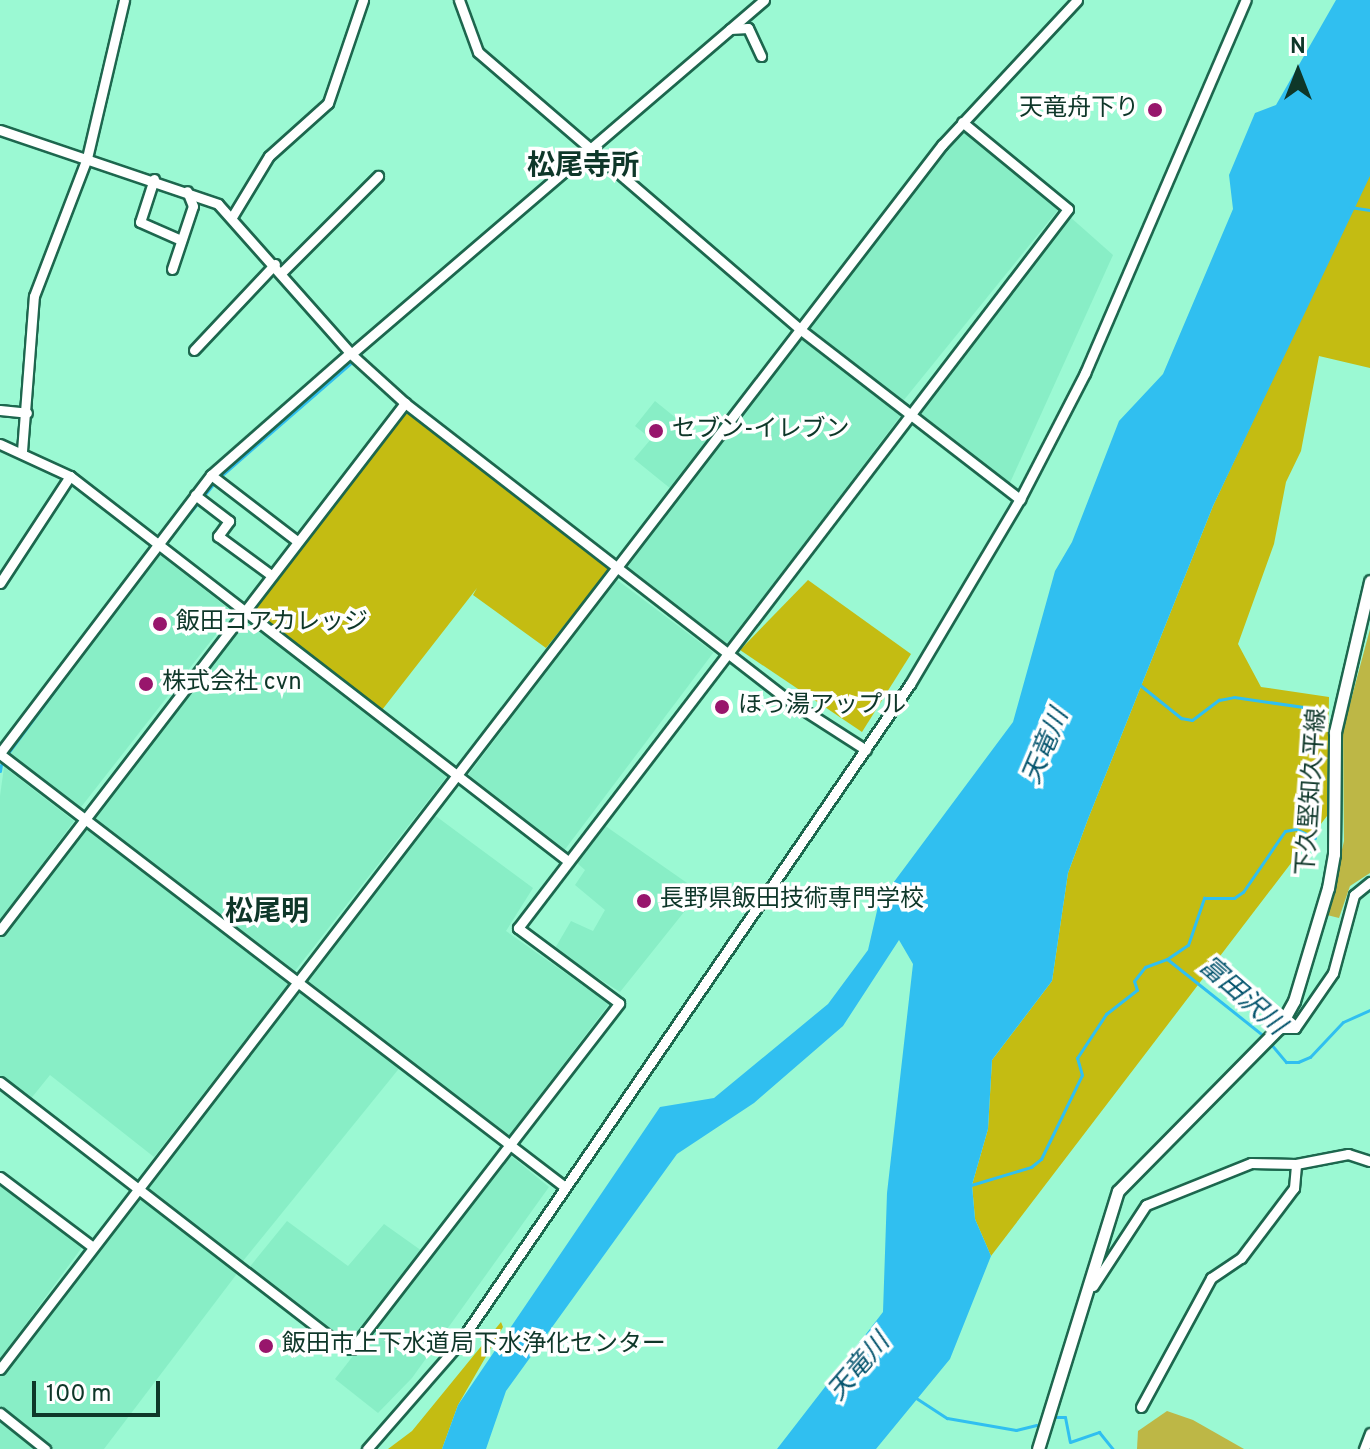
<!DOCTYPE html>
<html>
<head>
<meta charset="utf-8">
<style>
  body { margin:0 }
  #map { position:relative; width:1370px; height:1449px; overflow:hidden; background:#9bf9d3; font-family:Overpass,"Noto Sans JP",sans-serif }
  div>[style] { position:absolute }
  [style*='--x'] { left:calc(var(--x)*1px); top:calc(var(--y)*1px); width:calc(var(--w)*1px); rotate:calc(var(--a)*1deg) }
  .built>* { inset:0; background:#88eec6; transform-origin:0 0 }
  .green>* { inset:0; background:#c4bc12 }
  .forest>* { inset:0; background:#bdb746 }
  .water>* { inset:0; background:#30bff0 }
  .stream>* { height:3px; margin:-1.5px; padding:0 1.5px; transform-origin:1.5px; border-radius:1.5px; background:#30bff0 }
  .roads { filter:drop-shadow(2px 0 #1d674e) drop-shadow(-2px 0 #1d674e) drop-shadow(0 2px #1d674e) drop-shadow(0 -2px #1d674e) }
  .minor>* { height:9px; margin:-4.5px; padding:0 4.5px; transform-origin:4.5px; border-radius:4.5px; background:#fff }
  .major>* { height:11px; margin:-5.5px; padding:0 5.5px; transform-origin:5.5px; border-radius:5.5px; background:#fff }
  .dots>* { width:22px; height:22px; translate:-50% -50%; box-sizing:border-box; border:4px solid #fff; border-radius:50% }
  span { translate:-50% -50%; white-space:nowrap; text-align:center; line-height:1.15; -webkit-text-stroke:7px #fff; paint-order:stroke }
  .poi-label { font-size:24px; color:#0e3729 }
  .right { translate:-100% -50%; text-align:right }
  .left { translate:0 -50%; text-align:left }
  .street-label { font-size:24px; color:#0e3729 }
  .water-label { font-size:26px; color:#04546d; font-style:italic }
  .quarter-label { font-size:28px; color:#0e3729; font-weight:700 }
  .north { position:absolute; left:1258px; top:32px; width:80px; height:80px; -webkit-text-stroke:6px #fff; paint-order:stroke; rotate:0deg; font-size:22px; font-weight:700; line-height:32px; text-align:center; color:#0e3729 }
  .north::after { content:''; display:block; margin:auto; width:28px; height:36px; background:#0e3729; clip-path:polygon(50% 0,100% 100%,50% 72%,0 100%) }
  .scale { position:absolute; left:32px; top:1381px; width:128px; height:36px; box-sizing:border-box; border:4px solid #0e3729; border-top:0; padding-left:10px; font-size:24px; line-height:28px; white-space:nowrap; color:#0e3729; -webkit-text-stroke:6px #fff; paint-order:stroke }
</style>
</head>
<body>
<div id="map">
  <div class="built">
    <i style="left:960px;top:129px;width:127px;height:253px;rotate:39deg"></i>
    <i style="clip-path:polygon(1069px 216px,1113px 255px,1009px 485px,916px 415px)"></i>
    <i style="left:800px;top:338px;width:127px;height:288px;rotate:37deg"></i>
    <i style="clip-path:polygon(655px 401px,708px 444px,671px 489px,634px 459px,651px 439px,635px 426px)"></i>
    <i style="left:160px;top:555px;width:93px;height:252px;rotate:38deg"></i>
    <i style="left:616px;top:579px;width:122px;height:248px;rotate:37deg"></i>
    <i style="left:245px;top:619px;width:256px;height:252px;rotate:38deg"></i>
    <i style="clip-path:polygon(4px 767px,74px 821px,0 921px,0 796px)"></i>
    <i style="clip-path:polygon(433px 814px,533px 888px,506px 931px,609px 1004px,508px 1137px,304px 981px)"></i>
    <i style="clip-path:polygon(604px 825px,700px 892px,620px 992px,554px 950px,571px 921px,593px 931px,605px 910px,575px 885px,585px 870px,576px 862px)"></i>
    <i style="clip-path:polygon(85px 828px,290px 982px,154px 1157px,50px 1075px,29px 1101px,0 1078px,0 936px)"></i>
    <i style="left:299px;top:987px;width:129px;height:255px;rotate:39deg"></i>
    <i style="clip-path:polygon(510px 1155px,549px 1187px,412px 1378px,378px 1413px,335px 1379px)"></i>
    <i style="clip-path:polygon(0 1185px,83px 1246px,0 1359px)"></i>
    <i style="clip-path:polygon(138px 1195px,239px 1271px,104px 1449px,50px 1449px,0 1409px,0 1375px)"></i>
    <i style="clip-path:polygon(287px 1221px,348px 1266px,384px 1224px,422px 1251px,348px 1345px,248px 1269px)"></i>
    <i style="clip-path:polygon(0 1420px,37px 1449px,0 1449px)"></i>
  </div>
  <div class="green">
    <i style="clip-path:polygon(1370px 171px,1370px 368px,1319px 356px,1301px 451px,1286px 482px,1274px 544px,1238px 644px,1261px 687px,1329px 697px,1327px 816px,991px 1256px,975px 1219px,972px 1185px,988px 1129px,992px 1060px,1052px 981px,1068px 873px,1088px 819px,1213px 506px)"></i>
    <i style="clip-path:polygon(404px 410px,607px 565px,607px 572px,546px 648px,473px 595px,477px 588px,382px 710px,252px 609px)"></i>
    <i style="clip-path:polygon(808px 580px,911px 654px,862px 732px,740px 650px)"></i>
    <i style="clip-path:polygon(501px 1322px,503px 1327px,458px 1405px,442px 1449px,388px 1449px,412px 1431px)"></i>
  </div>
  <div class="forest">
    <i style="clip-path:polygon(1370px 629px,1370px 873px,1350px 886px,1339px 918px,1327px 915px,1344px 841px,1343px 730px)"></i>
    <i style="clip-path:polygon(1167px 1411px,1193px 1420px,1244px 1449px,1137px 1449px,1138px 1431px)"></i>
  </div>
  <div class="water">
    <i style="clip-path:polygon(1336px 0,1370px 0,1370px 176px,1213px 506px,1088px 819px,1068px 873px,1052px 981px,992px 1060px,988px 1129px,972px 1185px,975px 1219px,991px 1256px,950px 1359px,876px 1449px,777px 1449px,883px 1312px,887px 1193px,913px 964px,899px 940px,843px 1026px,754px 1103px,677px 1154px,506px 1391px,486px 1449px,442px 1449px,458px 1405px,660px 1107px,714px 1098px,828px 1004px,868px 950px,879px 902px,1013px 722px,1055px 571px,1072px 542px,1119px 421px,1163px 374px,1233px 209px,1229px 175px,1255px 113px,1276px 105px)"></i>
  </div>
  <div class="stream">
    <i style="--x:1350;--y:207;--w:20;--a:9"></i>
    <i style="--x:222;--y:475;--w:172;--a:-41"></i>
    <i style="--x:206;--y:493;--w:13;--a:-51"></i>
    <i style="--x:171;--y:535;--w:40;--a:-50"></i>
    <i style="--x:1140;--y:685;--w:53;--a:38.8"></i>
    <i style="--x:1181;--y:718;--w:11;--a:10"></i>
    <i style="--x:1192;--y:720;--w:34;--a:-37"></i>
    <i style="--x:1219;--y:700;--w:15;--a:-11"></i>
    <i style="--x:1234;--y:697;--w:91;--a:8.2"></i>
    <i style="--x:8;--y:753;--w:193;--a:-53.4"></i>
    <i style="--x:0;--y:771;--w:6;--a:-81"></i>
    <i style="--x:1167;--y:959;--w:25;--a:-34"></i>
    <i style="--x:1188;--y:945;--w:50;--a:-71.2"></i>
    <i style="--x:1204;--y:898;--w:30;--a:0"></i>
    <i style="--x:1234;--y:898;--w:11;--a:-34"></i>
    <i style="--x:1243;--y:892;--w:74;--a:-55.5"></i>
    <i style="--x:1285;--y:831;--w:11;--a:-10"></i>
    <i style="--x:1296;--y:829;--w:21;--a:25"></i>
    <i style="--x:1270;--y:1043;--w:25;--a:50"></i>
    <i style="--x:1286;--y:1062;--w:12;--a:0"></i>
    <i style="--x:1298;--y:1062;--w:13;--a:-23"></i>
    <i style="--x:1310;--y:1057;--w:48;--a:-46.7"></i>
    <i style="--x:1343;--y:1022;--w:30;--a:-24"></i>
    <i style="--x:971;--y:1185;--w:63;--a:-16.7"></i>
    <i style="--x:1031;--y:1167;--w:13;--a:-39"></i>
    <i style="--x:1041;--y:1159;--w:93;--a:-64"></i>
    <i style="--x:1082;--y:1075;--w:18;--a:-106"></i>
    <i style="--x:1077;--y:1058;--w:53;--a:-56.6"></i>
    <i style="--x:1106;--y:1014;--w:39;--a:-38"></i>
    <i style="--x:1137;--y:990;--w:9;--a:-108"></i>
    <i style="--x:1134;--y:981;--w:18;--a:-52"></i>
    <i style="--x:1145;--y:967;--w:23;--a:-20"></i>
    <i style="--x:1167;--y:959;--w:125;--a:38.5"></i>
    <i style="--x:916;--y:1398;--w:37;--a:33"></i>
    <i style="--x:947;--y:1418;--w:70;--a:9.9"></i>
    <i style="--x:1016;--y:1430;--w:21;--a:-14"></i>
    <i style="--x:1053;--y:1417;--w:12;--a:0"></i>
    <i style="--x:1065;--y:1417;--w:25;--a:79"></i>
    <i style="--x:1070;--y:1442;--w:31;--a:-19"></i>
    <i style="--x:1099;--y:1432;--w:22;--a:51"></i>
  </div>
  <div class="roads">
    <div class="minor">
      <i style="--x:459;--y:0;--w:55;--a:69.9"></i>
      <i style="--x:478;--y:52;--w:426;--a:40.7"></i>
      <i style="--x:801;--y:330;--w:277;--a:37.7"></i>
      <i style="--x:730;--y:29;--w:18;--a:-3"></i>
      <i style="--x:748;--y:28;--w:31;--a:65"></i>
      <i style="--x:0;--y:130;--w:230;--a:18.7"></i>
      <i style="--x:218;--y:204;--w:200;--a:48.4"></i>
      <i style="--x:351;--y:354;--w:73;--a:42.2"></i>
      <i style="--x:405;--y:403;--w:481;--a:37.8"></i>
      <i style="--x:785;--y:698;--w:96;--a:32.7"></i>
      <i style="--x:154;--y:179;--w:45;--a:108"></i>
      <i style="--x:140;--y:222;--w:45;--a:23.7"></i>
      <i style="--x:232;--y:217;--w:71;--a:-58.8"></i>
      <i style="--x:269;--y:156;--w:79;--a:-41.9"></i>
      <i style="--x:328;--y:103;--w:109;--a:-71.2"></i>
      <i style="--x:172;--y:269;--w:66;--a:-71.6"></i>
      <i style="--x:193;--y:206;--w:16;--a:-112"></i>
      <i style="--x:282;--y:272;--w:136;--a:-45"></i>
      <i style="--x:194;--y:350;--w:118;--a:-46.7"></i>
      <i style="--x:351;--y:354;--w:544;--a:-40.6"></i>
      <i style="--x:0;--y:410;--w:27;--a:6"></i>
      <i style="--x:0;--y:444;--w:77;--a:24.6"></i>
      <i style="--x:70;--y:476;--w:629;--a:37.71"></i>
      <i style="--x:22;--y:451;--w:155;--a:-85.6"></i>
      <i style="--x:34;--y:296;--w:148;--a:-69"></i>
      <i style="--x:87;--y:158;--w:162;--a:-76.8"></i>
      <i style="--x:211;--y:475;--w:108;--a:37.5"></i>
      <i style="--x:195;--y:495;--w:43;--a:37.4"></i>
      <i style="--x:229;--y:521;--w:19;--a:126"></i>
      <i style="--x:218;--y:536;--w:66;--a:36.3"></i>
      <i style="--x:0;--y:583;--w:128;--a:-56.8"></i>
      <i style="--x:0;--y:753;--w:349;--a:-52.8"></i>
      <i style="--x:211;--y:475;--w:185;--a:-41.3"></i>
      <i style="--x:0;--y:754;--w:712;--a:37.47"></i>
      <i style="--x:0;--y:930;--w:665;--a:-52.46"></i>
      <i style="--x:1279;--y:1028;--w:16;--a:0"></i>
      <i style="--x:1295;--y:1028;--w:67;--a:-55.4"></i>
      <i style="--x:1333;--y:973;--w:81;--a:-74.9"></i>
      <i style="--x:1354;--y:895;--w:21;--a:-39"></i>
      <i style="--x:0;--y:1082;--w:436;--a:37.7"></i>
      <i style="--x:345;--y:1349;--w:7;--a:0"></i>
      <i style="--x:352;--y:1349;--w:437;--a:-52.3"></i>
      <i style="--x:619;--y:1003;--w:126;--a:-143.4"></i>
      <i style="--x:518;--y:928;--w:905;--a:-52.59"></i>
      <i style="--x:1068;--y:209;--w:137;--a:-140.6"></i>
      <i style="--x:0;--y:1177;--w:116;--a:37"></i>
      <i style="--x:1093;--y:1286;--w:97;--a:-56.8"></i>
      <i style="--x:1146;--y:1205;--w:113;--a:-21.8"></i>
      <i style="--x:1251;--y:1163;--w:45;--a:1.3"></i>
      <i style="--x:1296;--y:1164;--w:53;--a:-10.9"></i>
      <i style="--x:1348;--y:1154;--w:23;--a:18"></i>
      <i style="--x:0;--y:1369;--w:1545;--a:-52.42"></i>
      <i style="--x:942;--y:145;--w:198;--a:-47"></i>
      <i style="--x:1141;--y:1407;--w:147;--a:-61.5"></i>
      <i style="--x:1211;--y:1278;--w:36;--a:-34"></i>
      <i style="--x:1241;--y:1258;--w:88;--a:-52.9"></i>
      <i style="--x:1294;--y:1188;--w:24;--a:-85"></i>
      <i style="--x:0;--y:1413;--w:58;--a:38.7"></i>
      <i style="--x:367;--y:1449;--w:137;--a:-48.9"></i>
      <i style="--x:457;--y:1346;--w:802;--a:-55.62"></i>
      <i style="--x:910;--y:684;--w:215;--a:-59.3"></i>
      <i style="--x:1020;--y:499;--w:142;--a:-62.7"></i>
      <i style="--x:1085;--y:373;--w:406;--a:-66.7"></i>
      <i style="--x:1364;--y:1449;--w:17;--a:-69"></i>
    </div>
    <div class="major">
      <i style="--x:1038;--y:1449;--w:270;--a:-72.8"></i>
      <i style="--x:1118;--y:1191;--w:229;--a:-45.4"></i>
      <i style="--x:1279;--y:1028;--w:31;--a:-61"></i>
      <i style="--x:1294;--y:1001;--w:118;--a:-73.3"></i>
      <i style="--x:1328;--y:888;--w:35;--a:-80"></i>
      <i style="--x:1334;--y:854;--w:122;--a:-89.5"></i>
      <i style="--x:1335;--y:732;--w:155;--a:-76.9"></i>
    </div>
  </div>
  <div class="dots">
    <i style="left:1155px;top:110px;background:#98166c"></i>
    <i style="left:656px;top:431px;background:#98166c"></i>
    <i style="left:160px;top:624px;background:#98166c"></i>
    <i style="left:146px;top:684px;background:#98166c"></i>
    <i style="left:722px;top:707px;background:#98166c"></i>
    <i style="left:644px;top:901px;background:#98166c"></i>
    <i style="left:266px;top:1346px;background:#98166c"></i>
  </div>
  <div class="poi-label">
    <span class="right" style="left:1139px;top:110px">天竜舟下り</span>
    <span class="left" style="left:672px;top:431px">セブン-イレブン</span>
    <span class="left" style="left:176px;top:624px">飯田コアカレッジ</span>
    <span class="left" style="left:162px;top:684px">株式会社 cvn</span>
    <span class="left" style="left:738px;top:707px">ほっ湯アップル</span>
    <span class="left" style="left:660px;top:901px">長野県飯田技術専門学校</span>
    <span class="left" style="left:282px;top:1346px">飯田市上下水道局下水浄化センター</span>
  </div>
  <div class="street-label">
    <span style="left:1313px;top:792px;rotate:-86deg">下久堅知久平線</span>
  </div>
  <div class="water-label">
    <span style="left:1047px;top:747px;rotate:-67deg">天竜川</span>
    <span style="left:1241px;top:997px;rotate:41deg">富田沢川</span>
    <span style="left:860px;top:1368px;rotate:-49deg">天竜川</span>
  </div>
  <div class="quarter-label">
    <span style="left:583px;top:167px">松尾寺所</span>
    <span style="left:267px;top:913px">松尾明</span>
  </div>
  <div class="north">N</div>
  <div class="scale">100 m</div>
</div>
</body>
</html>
